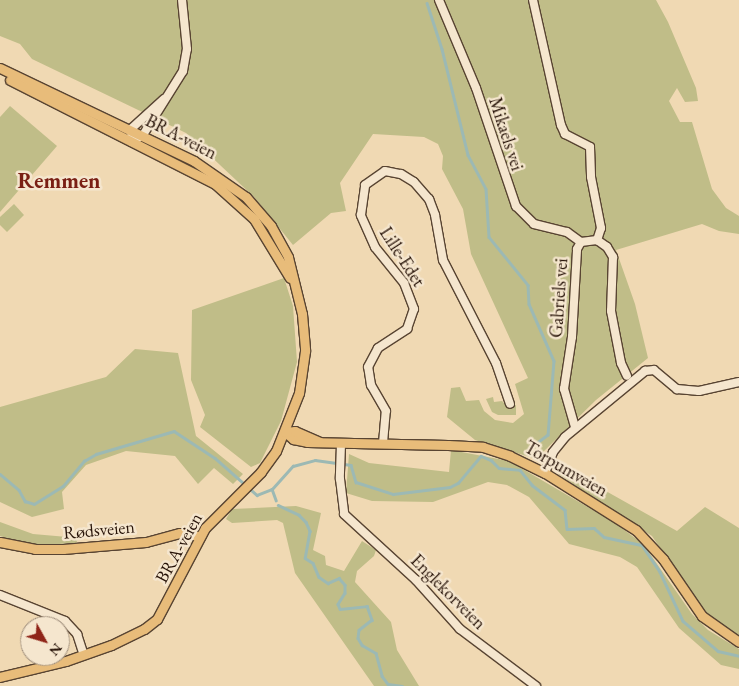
<!DOCTYPE html>
<html>
<head>
<meta charset="utf-8">
<style>
  body { margin:0 }
  #map { position:relative; width:739px; height:686px; overflow:hidden; background:#f0d9b3; font-family:"EB Garamond",serif }
  div>[style] { position:absolute }
  [style*='--x'] { left:calc(var(--x)*1px); top:calc(var(--y)*1px); width:calc(var(--w)*1px); rotate:calc(var(--a)*1deg) }
  .green>* { inset:0; background:#c0bd88 }
  .stream>* { height:2.5px; margin:-1.25px; padding:0 1.25px; transform-origin:1.25px; border-radius:1.25px; background:#9cb9b4 }
  .roads { filter:drop-shadow(1px 0 #584432) drop-shadow(-1px 0 #584432) drop-shadow(0 1px #584432) drop-shadow(0 -1px #584432) }
  .minor>* { height:8px; margin:-4px; padding:0 4px; transform-origin:4px; border-radius:4px; background:#f5e6ce }
  .major>* { height:9px; margin:-4.5px; padding:0 4.5px; transform-origin:4.5px; border-radius:4.5px; background:#e8bc7a }
  span { translate:-50% -50%; white-space:nowrap; text-align:center; line-height:1.15; -webkit-text-stroke:5px #f5e6ce; paint-order:stroke }
  .street-label { font-size:18px; color:#261207 }
  .district-label { font-size:22px; color:#7a1f14; font-weight:700 }
  .north { position:absolute; left:20px; top:616px; width:50px; height:50px; box-sizing:border-box; background:#f5e6ce; border:1px solid #a2917e; border-radius:50%; rotate:129deg; font-size:14px; font-weight:700; line-height:20px; text-align:center; color:#261207 }
  .north::after { content:''; display:block; margin:auto; width:18px; height:22px; background:#8f2418; clip-path:polygon(50% 0,100% 100%,50% 72%,0 100%) }
</style>
</head>
<body>
<div id="map">
  <div class="green">
    <i style="clip-path:polygon(0 0,656px 0,668px 22px,696px 88px,698px 101px,685px 102px,677px 88px,669px 101px,680px 122px,692px 122px,712px 189px,726px 208px,739px 216px,739px 234px,719px 231px,702px 224px,616px 250px,635px 304px,648px 358px,596px 400px,536px 459px,475px 440px,447px 417px,451px 388px,460px 387px,466px 401px,479px 400px,484px 411px,495px 420px,513px 423px,524px 414px,515px 384px,528px 378px,471px 254px,463px 209px,442px 169px,443px 156px,438px 144px,424px 137px,373px 134px,340px 183px,346px 211px,331px 213px,293px 245px,254px 197px,186px 133px,32px 59px,20px 44px,0 36px)"></i>
    <i style="clip-path:polygon(10px 106px,57px 146px,0 212px,0 117px)"></i>
    <i style="clip-path:polygon(14px 204px,24px 215px,7px 232px,0 225px,0 217px)"></i>
    <i style="clip-path:polygon(284px 278px,293px 306px,297px 362px,281px 421px,260px 463px,251px 467px,200px 427px,205px 415px,191px 380px,192px 310px)"></i>
    <i style="clip-path:polygon(135px 349px,178px 353px,196px 436px,243px 474px,233px 484px,214px 468px,198px 484px,175px 456px,126px 451px,86px 465px,62px 492px,64px 509px,32px 517px,0 502px,0 407px,106px 377px)"></i>
    <i style="clip-path:polygon(493px 397px,494px 402px,502px 401px,508px 407px,516px 405px,516px 415px,498px 415px,492px 412px,486px 399px)"></i>
    <i style="clip-path:polygon(451px 450px,509px 461px,615px 523px,643px 544px,692px 614px,708px 630px,739px 649px,739px 669px,721px 665px,679px 628px,637px 567px,620px 557px,569px 544px,529px 497px,507px 485px,488px 482px,433px 502px,372px 501px,346px 493px,349px 454px,369px 463px,449px 472px)"></i>
    <i style="clip-path:polygon(563px 471px,572px 472px,677px 531px,705px 507px,739px 528px,739px 636px,711px 618px,694px 599px,652px 536px,558px 474px)"></i>
    <i style="clip-path:polygon(296px 506px,321px 513px,313px 550px,325px 556px,326px 565px,344px 571px,362px 541px,376px 550px,374px 556px,357px 571px,355px 582px,391px 622px,397px 650px,419px 686px,374px 686px,295px 573px,283px 523px,277px 520px,232px 523px,226px 519px,232px 509px)"></i>
    <i style="clip-path:polygon(0 522px,33px 534px,79px 538px,76px 543px,42px 545px,16px 541px,0 536px)"></i>
  </div>
  <div class="stream">
    <i style="--x:427;--y:3;--w:48;--a:71.9"></i>
    <i style="--x:442;--y:49;--w:109;--a:76.2"></i>
    <i style="--x:468;--y:155;--w:38;--a:62"></i>
    <i style="--x:486;--y:189;--w:48;--a:86.4"></i>
    <i style="--x:489;--y:237;--w:62;--a:50.9"></i>
    <i style="--x:528;--y:285;--w:19;--a:87"></i>
    <i style="--x:529;--y:304;--w:62;--a:66.3"></i>
    <i style="--x:554;--y:361;--w:74;--a:94.6"></i>
    <i style="--x:548;--y:435;--w:20;--a:143"></i>
    <i style="--x:0;--y:474;--w:25;--a:40"></i>
    <i style="--x:19;--y:490;--w:13;--a:61"></i>
    <i style="--x:25;--y:501;--w:9;--a:18"></i>
    <i style="--x:34;--y:504;--w:34;--a:-32"></i>
    <i style="--x:63;--y:486;--w:33;--a:-50"></i>
    <i style="--x:84;--y:461;--w:14;--a:-30"></i>
    <i style="--x:96;--y:454;--w:81;--a:-16.4"></i>
    <i style="--x:174;--y:431;--w:49;--a:33.4"></i>
    <i style="--x:215;--y:458;--w:56;--a:41.4"></i>
    <i style="--x:257;--y:495;--w:16;--a:-22"></i>
    <i style="--x:272;--y:489;--w:31;--a:-48"></i>
    <i style="--x:293;--y:466;--w:23;--a:-15"></i>
    <i style="--x:315;--y:460;--w:36;--a:8"></i>
    <i style="--x:351;--y:465;--w:18;--a:74"></i>
    <i style="--x:356;--y:482;--w:39;--a:18"></i>
    <i style="--x:393;--y:494;--w:57;--a:-7"></i>
    <i style="--x:450;--y:487;--w:9;--a:-27"></i>
    <i style="--x:458;--y:483;--w:35;--a:-50"></i>
    <i style="--x:481;--y:456;--w:11;--a:22"></i>
    <i style="--x:491;--y:460;--w:11;--a:45"></i>
    <i style="--x:499;--y:468;--w:21;--a:5"></i>
    <i style="--x:520;--y:470;--w:19;--a:51"></i>
    <i style="--x:532;--y:485;--w:41;--a:37.1"></i>
    <i style="--x:565;--y:510;--w:19;--a:84"></i>
    <i style="--x:567;--y:529;--w:27;--a:-2"></i>
    <i style="--x:594;--y:528;--w:13;--a:42"></i>
    <i style="--x:604;--y:537;--w:39;--a:12"></i>
    <i style="--x:642;--y:545;--w:32;--a:56"></i>
    <i style="--x:660;--y:572;--w:54;--a:64.9"></i>
    <i style="--x:683;--y:621;--w:46;--a:40.6"></i>
    <i style="--x:718;--y:651;--w:22;--a:13"></i>
    <i style="--x:272;--y:489;--w:12;--a:70"></i>
    <i style="--x:278;--y:505;--w:23;--a:25"></i>
    <i style="--x:299;--y:515;--w:10;--a:45"></i>
    <i style="--x:306;--y:522;--w:10;--a:66"></i>
    <i style="--x:310;--y:531;--w:27;--a:100"></i>
    <i style="--x:305;--y:558;--w:9;--a:32"></i>
    <i style="--x:313;--y:563;--w:15;--a:67"></i>
    <i style="--x:319;--y:577;--w:11;--a:34"></i>
    <i style="--x:328;--y:583;--w:12;--a:-24"></i>
    <i style="--x:339;--y:578;--w:9;--a:49"></i>
    <i style="--x:345;--y:585;--w:8;--a:90"></i>
    <i style="--x:345;--y:593;--w:13;--a:122"></i>
    <i style="--x:338;--y:604;--w:5;--a:68"></i>
    <i style="--x:340;--y:609;--w:27;--a:-6"></i>
    <i style="--x:367;--y:606;--w:15;--a:70"></i>
    <i style="--x:372;--y:620;--w:16;--a:142"></i>
    <i style="--x:359;--y:630;--w:8;--a:97"></i>
    <i style="--x:358;--y:638;--w:8;--a:60"></i>
    <i style="--x:362;--y:645;--w:16;--a:30"></i>
    <i style="--x:376;--y:653;--w:24;--a:75"></i>
    <i style="--x:382;--y:676;--w:10;--a:53"></i>
    <i style="--x:388;--y:684;--w:14;--a:8"></i>
  </div>
  <div class="roads">
    <div class="minor">
      <i style="--x:439;--y:0;--w:95;--a:67.2"></i>
      <i style="--x:476;--y:88;--w:125;--a:71.3"></i>
      <i style="--x:516;--y:206;--w:25;--a:45"></i>
      <i style="--x:534;--y:224;--w:34;--a:14"></i>
      <i style="--x:567;--y:232;--w:17;--a:36"></i>
      <i style="--x:533;--y:0;--w:128;--a:77.4"></i>
      <i style="--x:561;--y:125;--w:10;--a:66"></i>
      <i style="--x:565;--y:134;--w:28;--a:27"></i>
      <i style="--x:590;--y:147;--w:30;--a:88"></i>
      <i style="--x:591;--y:177;--w:52;--a:78.9"></i>
      <i style="--x:601;--y:228;--w:13;--a:108"></i>
      <i style="--x:164;--y:99;--w:45;--a:137.7"></i>
      <i style="--x:131;--y:129;--w:13;--a:86"></i>
      <i style="--x:132;--y:142;--w:13;--a:-32"></i>
      <i style="--x:143;--y:135;--w:75;--a:-58"></i>
      <i style="--x:183;--y:71;--w:22;--a:-80"></i>
      <i style="--x:187;--y:49;--w:49;--a:-95.8"></i>
      <i style="--x:581;--y:242;--w:16;--a:-7"></i>
      <i style="--x:597;--y:240;--w:12;--a:35"></i>
      <i style="--x:607;--y:247;--w:12;--a:59"></i>
      <i style="--x:613;--y:257;--w:54;--a:92.1"></i>
      <i style="--x:611;--y:311;--w:53;--a:79.1"></i>
      <i style="--x:621;--y:363;--w:14;--a:65"></i>
      <i style="--x:575;--y:427;--w:40;--a:-106"></i>
      <i style="--x:564;--y:389;--w:53;--a:-81.3"></i>
      <i style="--x:572;--y:337;--w:88;--a:-86.7"></i>
      <i style="--x:577;--y:249;--w:8;--a:-60"></i>
      <i style="--x:383;--y:443;--w:32;--a:-85"></i>
      <i style="--x:386;--y:411;--w:30;--a:-120"></i>
      <i style="--x:371;--y:385;--w:18;--a:-99"></i>
      <i style="--x:368;--y:367;--w:21;--a:-62"></i>
      <i style="--x:378;--y:348;--w:35;--a:-33"></i>
      <i style="--x:407;--y:329;--w:21;--a:-71"></i>
      <i style="--x:414;--y:309;--w:28;--a:-111"></i>
      <i style="--x:404;--y:283;--w:46;--a:-128.9"></i>
      <i style="--x:375;--y:247;--w:35;--a:-114"></i>
      <i style="--x:361;--y:215;--w:30;--a:-82"></i>
      <i style="--x:365;--y:185;--w:24;--a:-35"></i>
      <i style="--x:385;--y:171;--w:16;--a:11"></i>
      <i style="--x:401;--y:174;--w:15;--a:32"></i>
      <i style="--x:414;--y:182;--w:23;--a:49"></i>
      <i style="--x:429;--y:199;--w:17;--a:69"></i>
      <i style="--x:435;--y:215;--w:46;--a:79.9"></i>
      <i style="--x:443;--y:260;--w:116;--a:62.8"></i>
      <i style="--x:496;--y:363;--w:43;--a:71.1"></i>
      <i style="--x:341;--y:444;--w:35;--a:92"></i>
      <i style="--x:340;--y:479;--w:35;--a:83"></i>
      <i style="--x:344;--y:514;--w:98;--a:42.5"></i>
      <i style="--x:416;--y:580;--w:66;--a:48.1"></i>
      <i style="--x:460;--y:629;--w:95;--a:36.9"></i>
      <i style="--x:545;--y:473;--w:22;--a:-69"></i>
      <i style="--x:553;--y:452;--w:19;--a:-51"></i>
      <i style="--x:565;--y:437;--w:104;--a:-39.5"></i>
      <i style="--x:645;--y:371;--w:9;--a:-6"></i>
      <i style="--x:654;--y:370;--w:30;--a:40"></i>
      <i style="--x:677;--y:389;--w:22;--a:5"></i>
      <i style="--x:699;--y:391;--w:41;--a:-12.7"></i>
      <i style="--x:0;--y:595;--w:70;--a:21.8"></i>
      <i style="--x:65;--y:621;--w:18;--a:47"></i>
      <i style="--x:77;--y:634;--w:22;--a:72"></i>
    </div>
    <div class="major">
      <i style="--x:0;--y:68;--w:215;--a:25.6"></i>
      <i style="--x:194;--y:161;--w:63;--a:34.7"></i>
      <i style="--x:246;--y:197;--w:38;--a:49"></i>
      <i style="--x:271;--y:226;--w:35;--a:61"></i>
      <i style="--x:288;--y:257;--w:59;--a:76.2"></i>
      <i style="--x:302;--y:314;--w:37;--a:85"></i>
      <i style="--x:305;--y:351;--w:42;--a:98.1"></i>
      <i style="--x:299;--y:393;--w:62;--a:111.6"></i>
      <i style="--x:276;--y:451;--w:26;--a:126"></i>
      <i style="--x:261;--y:472;--w:79;--a:135"></i>
      <i style="--x:205;--y:528;--w:103;--a:117.8"></i>
      <i style="--x:157;--y:619;--w:16;--a:142"></i>
      <i style="--x:144;--y:629;--w:37;--a:154"></i>
      <i style="--x:111;--y:645;--w:48;--a:160.4"></i>
      <i style="--x:66;--y:661;--w:68;--a:166.4"></i>
      <i style="--x:10;--y:80;--w:230;--a:26.9"></i>
      <i style="--x:215;--y:184;--w:52;--a:41.9"></i>
      <i style="--x:254;--y:219;--w:69;--a:58.6"></i>
      <i style="--x:285;--y:432;--w:11;--a:41"></i>
      <i style="--x:293;--y:439;--w:14;--a:12"></i>
      <i style="--x:307;--y:442;--w:141;--a:1.2"></i>
      <i style="--x:448;--y:445;--w:35;--a:3"></i>
      <i style="--x:483;--y:447;--w:28;--a:18"></i>
      <i style="--x:510;--y:456;--w:39;--a:26"></i>
      <i style="--x:545;--y:473;--w:107;--a:32.1"></i>
      <i style="--x:636;--y:530;--w:40;--a:47"></i>
      <i style="--x:663;--y:559;--w:69;--a:55.6"></i>
      <i style="--x:702;--y:616;--w:45;--a:35.1"></i>
      <i style="--x:285;--y:432;--w:10;--a:-6"></i>
      <i style="--x:295;--y:431;--w:27;--a:24"></i>
      <i style="--x:0;--y:542;--w:36;--a:11"></i>
      <i style="--x:35;--y:549;--w:28;--a:0"></i>
      <i style="--x:63;--y:549;--w:83;--a:-4.8"></i>
      <i style="--x:146;--y:542;--w:35;--a:-15"></i>
      <i style="--x:180;--y:533;--w:20;--a:9"></i>
    </div>
  </div>
  <div class="street-label">
    <span style="left:506px;top:134px;rotate:72deg">Mikaels vei</span>
    <span style="left:181px;top:137px;rotate:27deg">BRA-veien</span>
    <span style="left:402px;top:257px;rotate:57deg">Lille-Edet</span>
    <span style="left:559px;top:298px;rotate:-86deg">Gabriels vei</span>
    <span style="left:566px;top:469px;rotate:30deg">Torpumveien</span>
    <span style="left:99px;top:530px;rotate:-5deg">Rødsveien</span>
    <span style="left:179px;top:548px;rotate:-61deg">BRA-veien</span>
    <span style="left:448px;top:592px;rotate:45deg">Englekorveien</span>
  </div>
  <div class="district-label">
    <span style="left:59px;top:181px">Remmen</span>
  </div>
  <div class="north">N</div>
</div>
</body>
</html>
